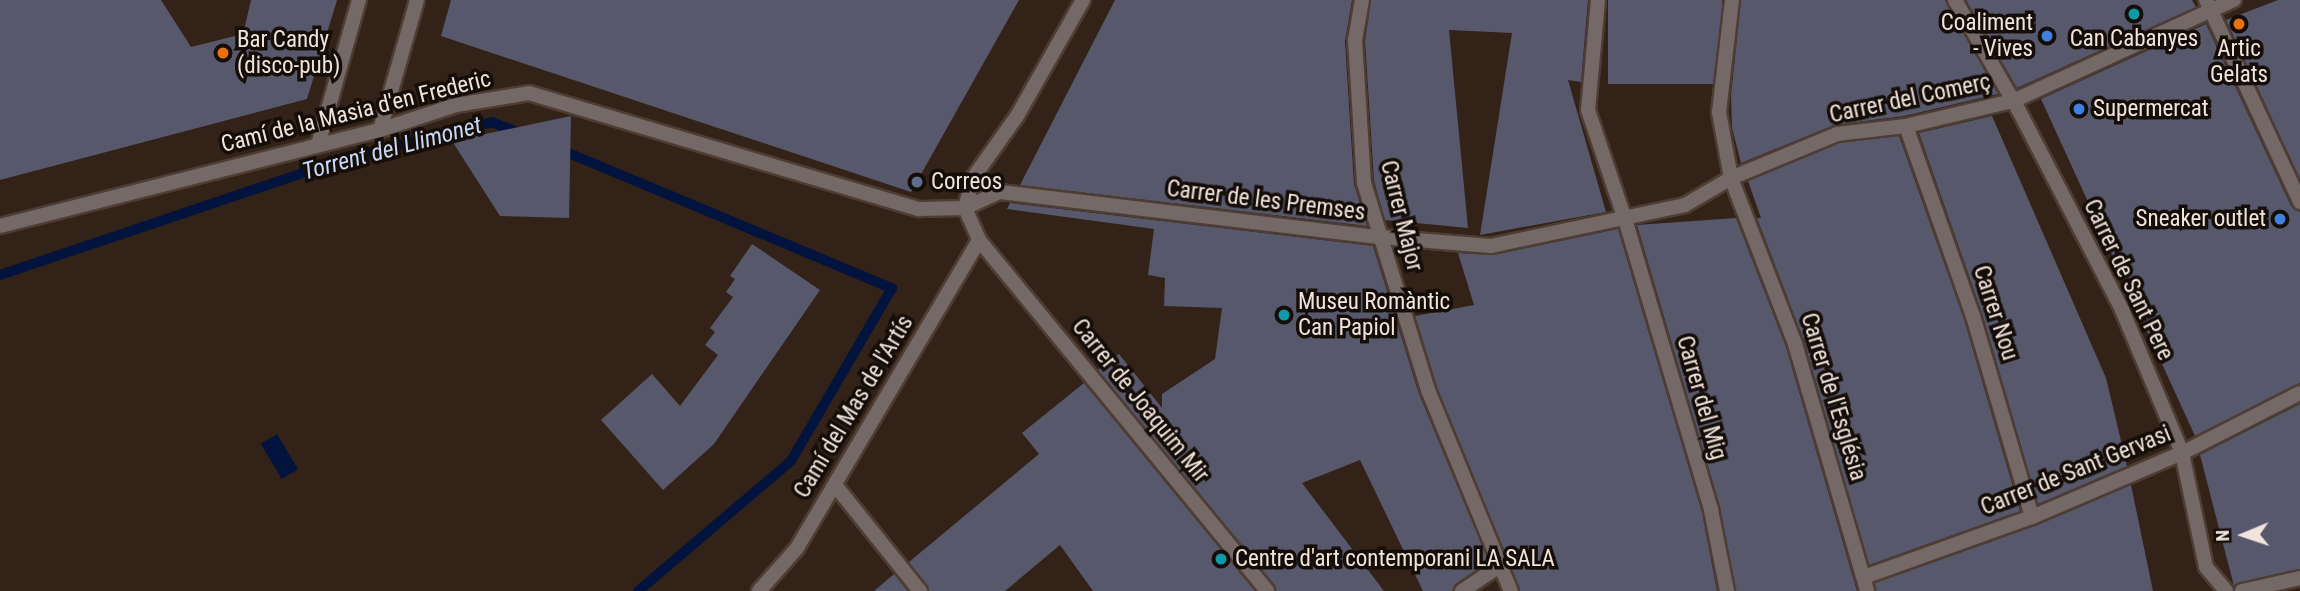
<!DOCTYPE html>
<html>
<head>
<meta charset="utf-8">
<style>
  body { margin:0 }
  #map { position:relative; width:2300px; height:591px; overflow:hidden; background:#332217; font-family:"Roboto Condensed",sans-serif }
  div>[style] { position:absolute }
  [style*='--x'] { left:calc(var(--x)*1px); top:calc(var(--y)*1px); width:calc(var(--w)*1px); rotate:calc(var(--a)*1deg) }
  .water>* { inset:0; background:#02143d; transform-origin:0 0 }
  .stream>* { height:10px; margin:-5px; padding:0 5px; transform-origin:5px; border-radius:5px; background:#02143d }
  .building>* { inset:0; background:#57586c; transform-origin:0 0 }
  .roads { filter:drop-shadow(2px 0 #4e3d33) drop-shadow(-2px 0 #4e3d33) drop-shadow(0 2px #4e3d33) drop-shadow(0 -2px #4e3d33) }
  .lane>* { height:14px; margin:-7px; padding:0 7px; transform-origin:7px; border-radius:7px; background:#746966 }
  .street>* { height:14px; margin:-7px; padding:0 7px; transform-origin:7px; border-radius:7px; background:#746966 }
  .dots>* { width:19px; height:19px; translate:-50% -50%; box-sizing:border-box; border:4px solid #150d08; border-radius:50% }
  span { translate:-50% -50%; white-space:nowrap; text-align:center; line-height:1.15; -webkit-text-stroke:7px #150d08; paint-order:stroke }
  .poi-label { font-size:23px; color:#f1e4dd }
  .right { translate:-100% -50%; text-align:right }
  .left { translate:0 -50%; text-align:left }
  .street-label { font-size:23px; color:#f1e4dd }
  .water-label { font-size:24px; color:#c8d9f7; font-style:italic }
  .north { position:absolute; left:2209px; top:500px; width:70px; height:70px; -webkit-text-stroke:5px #150d08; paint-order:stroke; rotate:268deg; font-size:19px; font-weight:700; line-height:28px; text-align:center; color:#f1e4dd }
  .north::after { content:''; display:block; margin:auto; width:24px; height:32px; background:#f1e4dd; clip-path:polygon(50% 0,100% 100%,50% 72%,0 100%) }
</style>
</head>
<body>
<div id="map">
  <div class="water">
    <i style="left:277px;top:434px;width:41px;height:19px;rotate:59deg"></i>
  </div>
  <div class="stream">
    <i style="--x:559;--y:149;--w:361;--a:22.7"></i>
    <i style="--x:892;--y:288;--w:200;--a:120.3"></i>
    <i style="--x:791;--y:461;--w:201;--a:139.6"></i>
    <i style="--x:0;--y:275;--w:370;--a:-18.6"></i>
    <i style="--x:351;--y:157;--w:145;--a:-13.9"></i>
    <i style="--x:492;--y:122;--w:31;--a:22"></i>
  </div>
  <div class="building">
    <i style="clip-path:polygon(0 0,161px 0,191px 47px,243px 34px,251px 0,337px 0,307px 99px,0 180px)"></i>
    <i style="clip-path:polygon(451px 0,1019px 0,911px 192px,441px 36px)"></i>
    <i style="clip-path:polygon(1115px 0,1352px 0,1345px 41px,1354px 184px,1367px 226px,1020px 185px)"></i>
    <i style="clip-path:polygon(1371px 0,1588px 0,1581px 82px,1568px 80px,1606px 212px,1480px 235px,1512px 33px,1449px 30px,1468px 228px,1385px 220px,1374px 181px,1365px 41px)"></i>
    <i style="left:1608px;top:0;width:114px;height:84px"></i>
    <i style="clip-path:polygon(1741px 0,1945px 0,1998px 94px,1904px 116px,1834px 125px,1741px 163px,1732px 128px,1731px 95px)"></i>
    <i style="clip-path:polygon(1966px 0,2192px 0,2196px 7px,2017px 88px)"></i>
    <i style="clip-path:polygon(2278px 0,2300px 0,2300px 179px,2226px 20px)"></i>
    <i style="clip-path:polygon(2206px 24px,2291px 206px,2300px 212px,2300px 383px,2195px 436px,2041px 99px)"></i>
    <i style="clip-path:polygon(571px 116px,569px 218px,500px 216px,452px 141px)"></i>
    <i style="clip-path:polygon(1992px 116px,2106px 378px,2127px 466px,2038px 504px,1982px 313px,1919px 133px)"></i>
    <i style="clip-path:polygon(1899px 136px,1964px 319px,2020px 511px,1869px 565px,1804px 341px,1757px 218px,1761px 218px,1748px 181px,1839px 143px)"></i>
    <i style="clip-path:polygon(1010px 203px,1373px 246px,1419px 394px,1489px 562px,1457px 583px,1452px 591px,1423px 591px,1360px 460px,1302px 483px,1384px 591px,1276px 591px,1098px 370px,1119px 354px,1162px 408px,1162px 394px,1215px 359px,1222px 308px,1164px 306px,1165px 278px,1148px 275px,1154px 229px,1007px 209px)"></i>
    <i style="clip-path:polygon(1736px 218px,1786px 347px,1857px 591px,1736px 591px,1720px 507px,1637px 225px)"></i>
    <i style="clip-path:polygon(1618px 229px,1702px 512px,1717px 591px,1520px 591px,1437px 387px,1415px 316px,1474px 305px,1458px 253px,1493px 255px)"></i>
    <i style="clip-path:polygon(752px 244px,820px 290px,714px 444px,663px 490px,601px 420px,652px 374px,680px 406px,718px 355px,705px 345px,715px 332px,710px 328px,733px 297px,726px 292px,735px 279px,730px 276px)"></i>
    <i style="clip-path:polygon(1084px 383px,1255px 591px,1093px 591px,1060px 545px,1005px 591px,929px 591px,909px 562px,1039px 454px,1022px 433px)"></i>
    <i style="clip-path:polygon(2300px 404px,2300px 569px,2234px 586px,2200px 455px)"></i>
    <i style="clip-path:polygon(2131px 485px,2153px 591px,1876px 591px,1875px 583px,2035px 526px)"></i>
    <i style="clip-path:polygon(894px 574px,908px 591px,874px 591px)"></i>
  </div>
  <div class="roads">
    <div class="lane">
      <i style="--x:2182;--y:453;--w:116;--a:78.1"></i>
      <i style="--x:2206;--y:567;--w:31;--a:50"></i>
      <i style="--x:759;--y:591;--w:57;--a:-48.5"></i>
      <i style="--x:797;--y:548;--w:358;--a:-59.4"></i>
      <i style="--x:2242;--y:591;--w:59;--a:-12.6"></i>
    </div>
    <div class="street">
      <i style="--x:1083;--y:0;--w:133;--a:119.6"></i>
      <i style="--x:1017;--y:116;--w:76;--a:125.4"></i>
      <i style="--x:973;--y:178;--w:31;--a:105"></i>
      <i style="--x:965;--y:208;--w:35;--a:66"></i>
      <i style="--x:979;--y:240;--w:454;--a:50.6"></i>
      <i style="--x:1362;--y:0;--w:41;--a:99.9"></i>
      <i style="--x:1355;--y:40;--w:143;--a:86.4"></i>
      <i style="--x:1364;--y:183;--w:217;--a:72.8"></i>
      <i style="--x:1428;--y:390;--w:217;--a:67.6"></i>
      <i style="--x:1598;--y:0;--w:110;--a:95.2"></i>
      <i style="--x:1588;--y:110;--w:115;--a:71.3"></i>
      <i style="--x:1625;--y:219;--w:303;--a:73.5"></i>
      <i style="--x:1711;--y:510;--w:83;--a:78.8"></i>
      <i style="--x:1732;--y:0;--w:113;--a:96.6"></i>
      <i style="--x:1719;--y:112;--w:67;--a:79.7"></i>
      <i style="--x:1731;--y:178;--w:178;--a:68.9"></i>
      <i style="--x:1795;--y:344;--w:257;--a:73.7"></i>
      <i style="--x:1955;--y:0;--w:126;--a:60"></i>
      <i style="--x:2018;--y:109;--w:226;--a:62.6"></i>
      <i style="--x:2122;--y:310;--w:155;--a:67.2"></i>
      <i style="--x:2206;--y:0;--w:223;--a:65"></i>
      <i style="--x:1906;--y:126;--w:201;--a:70.6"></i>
      <i style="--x:1973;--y:316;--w:209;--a:73.6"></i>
      <i style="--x:380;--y:130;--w:135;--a:-74.1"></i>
      <i style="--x:318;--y:145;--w:151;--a:-74.2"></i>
      <i style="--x:0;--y:226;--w:392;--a:-14.2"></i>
      <i style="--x:380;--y:130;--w:80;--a:-18.2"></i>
      <i style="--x:456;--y:105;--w:74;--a:-9.3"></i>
      <i style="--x:529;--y:93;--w:407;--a:16.6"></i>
      <i style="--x:919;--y:209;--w:46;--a:-1.2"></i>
      <i style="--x:965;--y:208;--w:38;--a:-25"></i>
      <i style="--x:1000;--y:192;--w:383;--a:6.8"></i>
      <i style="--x:1380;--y:237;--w:111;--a:4.6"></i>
      <i style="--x:1491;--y:246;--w:198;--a:-11.9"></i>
      <i style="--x:1685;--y:205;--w:53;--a:-30.4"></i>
      <i style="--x:1731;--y:178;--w:115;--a:-22.5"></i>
      <i style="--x:1837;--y:134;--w:69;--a:-6.6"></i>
      <i style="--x:1906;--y:126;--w:110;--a:-13.2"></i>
      <i style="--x:2013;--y:101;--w:243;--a:-24.6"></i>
      <i style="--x:835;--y:485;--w:136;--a:51.3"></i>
      <i style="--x:1864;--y:577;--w:178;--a:-19.7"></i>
      <i style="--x:2032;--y:517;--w:163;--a:-23.1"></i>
      <i style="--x:2182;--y:453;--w:132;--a:-27"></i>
      <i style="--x:1462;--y:591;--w:43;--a:-33.7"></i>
    </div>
  </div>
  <div class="dots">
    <i style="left:2134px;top:14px;background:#0f9aa8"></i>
    <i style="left:2239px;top:24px;background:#e8710a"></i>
    <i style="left:2047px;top:36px;background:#3f7fe0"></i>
    <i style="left:223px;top:53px;background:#e8710a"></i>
    <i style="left:2079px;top:109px;background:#3f7fe0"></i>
    <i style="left:917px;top:182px;background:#5c6f8a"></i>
    <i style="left:2280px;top:219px;background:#3f7fe0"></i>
    <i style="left:1284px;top:315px;background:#0f9aa8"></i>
    <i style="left:1221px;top:559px;background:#0f9aa8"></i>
  </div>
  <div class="poi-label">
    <span class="right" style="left:2033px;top:36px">Coaliment<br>- Vives</span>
    <span style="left:2134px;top:39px">Can Cabanyes</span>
    <span class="left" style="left:237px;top:53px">Bar Candy<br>(disco-pub)</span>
    <span style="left:2239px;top:62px">Artic<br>Gelats</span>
    <span class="left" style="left:2093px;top:109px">Supermercat</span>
    <span class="left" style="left:931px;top:182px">Correos</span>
    <span class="right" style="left:2266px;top:219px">Sneaker outlet</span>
    <span class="left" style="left:1298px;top:315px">Museu Romàntic<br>Can Papiol</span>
    <span class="left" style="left:1235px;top:559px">Centre d'art contemporani LA SALA</span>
  </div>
  <div class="street-label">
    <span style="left:1910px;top:99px;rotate:-12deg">Carrer del Comerç</span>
    <span style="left:356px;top:112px;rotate:-14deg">Camí de la Masia d'en Frederic</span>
    <span style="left:1266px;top:201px;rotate:7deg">Carrer de les Premses</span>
    <span style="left:1401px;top:216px;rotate:76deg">Carrer Major</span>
    <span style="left:2128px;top:280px;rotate:64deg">Carrer de Sant Pere</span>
    <span style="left:1995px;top:313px;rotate:72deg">Carrer Nou</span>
    <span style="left:1833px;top:397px;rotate:73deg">Carrer de l'Església</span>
    <span style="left:1701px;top:398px;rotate:74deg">Carrer del Mig</span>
    <span style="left:1140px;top:401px;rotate:51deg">Carrer de Joaquim Mir</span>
    <span style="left:854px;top:407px;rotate:-59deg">Camí del Mas de l'Artís</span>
    <span style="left:2076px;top:471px;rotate:-22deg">Carrer de Sant Gervasi</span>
  </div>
  <div class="water-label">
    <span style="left:392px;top:149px;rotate:-15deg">Torrent del Llimonet</span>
  </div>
  <div class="north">N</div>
</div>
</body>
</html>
